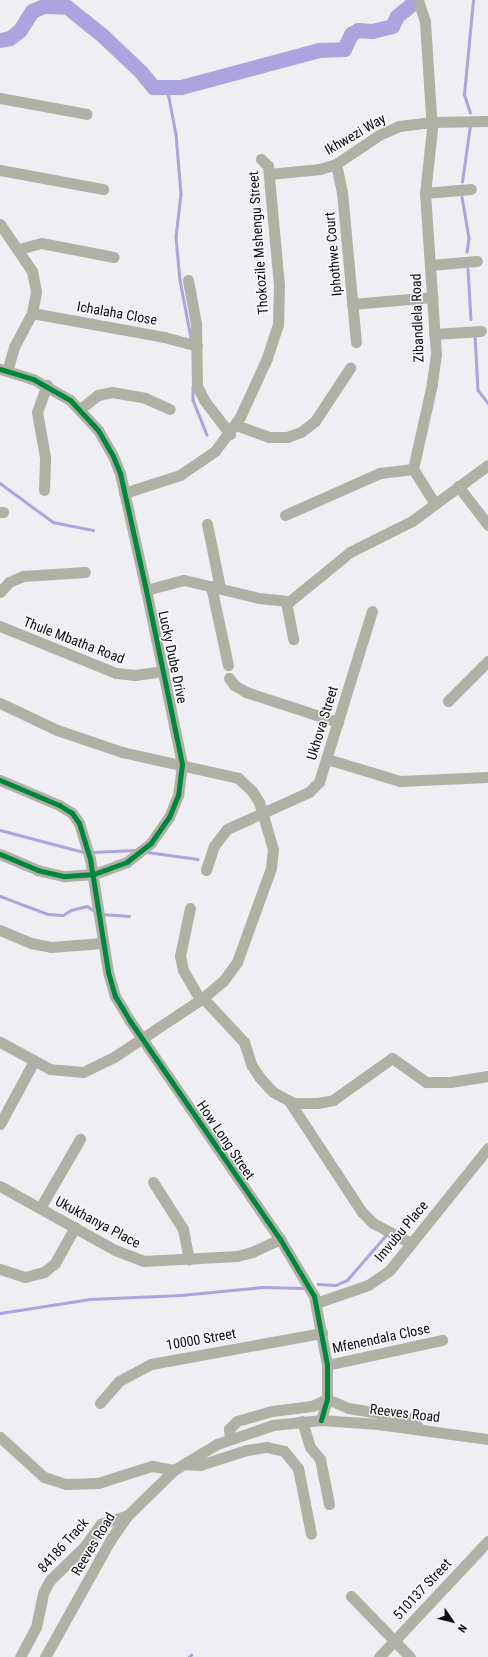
<!DOCTYPE html>
<html>
<head>
<meta charset="utf-8">
<style>
  body { margin:0 }
  #map { position:relative; width:488px; height:1657px; overflow:hidden; background:#eeeef3; font-family:"Roboto Condensed",sans-serif }
  div>[style] { position:absolute }
  [style*='--x'] { left:calc(var(--x)*1px); top:calc(var(--y)*1px); width:calc(var(--w)*1px); rotate:calc(var(--a)*1deg) }
  .stream>* { height:2.5px; margin:-1.25px; padding:0 1.25px; transform-origin:1.25px; border-radius:1.25px; background:#aca4df }
  .river>* { height:15px; margin:-7.5px; padding:0 7.5px; transform-origin:7.5px; border-radius:7.5px; background:#aca4df }
  .minor>* { height:11px; margin:-5.5px; padding:0 5.5px; transform-origin:5.5px; border-radius:5.5px; background:#b0b0a5 }
  .cycleway>* { height:5px; margin:-2.5px; padding:0 2.5px; transform-origin:2.5px; border-radius:2.5px; background:#00873e }
  span { translate:-50% -50%; white-space:nowrap; text-align:center; line-height:1.15; -webkit-text-stroke:3px #f9f9fd; paint-order:stroke }
  .street-label { font-size:14px; color:#0e0e11 }
  .north { position:absolute; left:432px; top:1601px; width:40px; height:40px; -webkit-text-stroke:3px #f9f9fd; paint-order:stroke; rotate:125deg; font-size:11px; font-weight:700; line-height:16px; text-align:center; color:#0e0e11 }
  .north::after { content:''; display:block; margin:auto; width:14px; height:18px; background:#0e0e11; clip-path:polygon(50% 0,100% 100%,50% 72%,0 100%) }
</style>
</head>
<body>
<div id="map">
  <div class="stream">
    <i style="--x:167;--y:87;--w:48;--a:79.2"></i>
    <i style="--x:176;--y:134;--w:60;--a:85.2"></i>
    <i style="--x:181;--y:194;--w:43;--a:96.6"></i>
    <i style="--x:176;--y:237;--w:43;--a:84.7"></i>
    <i style="--x:180;--y:280;--w:59;--a:79.3"></i>
    <i style="--x:470;--y:113;--w:20;--a:-108"></i>
    <i style="--x:464;--y:94;--w:94;--a:-84.5"></i>
    <i style="--x:462;--y:182;--w:58;--a:-82"></i>
    <i style="--x:462;--y:197;--w:42;--a:80.3"></i>
    <i style="--x:469;--y:238;--w:14;--a:98"></i>
    <i style="--x:468;--y:269;--w:50;--a:86.6"></i>
    <i style="--x:475;--y:335;--w:55;--a:86.9"></i>
    <i style="--x:478;--y:390;--w:16;--a:52"></i>
    <i style="--x:193;--y:387;--w:13;--a:90"></i>
    <i style="--x:193;--y:400;--w:37;--a:68"></i>
    <i style="--x:0;--y:483;--w:66;--a:36.3"></i>
    <i style="--x:53;--y:522;--w:41;--a:11.3"></i>
    <i style="--x:0;--y:830;--w:87;--a:14.7"></i>
    <i style="--x:91;--y:852;--w:45;--a:-2.5"></i>
    <i style="--x:147;--y:852;--w:51;--a:7.8"></i>
    <i style="--x:0;--y:896;--w:51;--a:20.6"></i>
    <i style="--x:48;--y:914;--w:15;--a:4"></i>
    <i style="--x:63;--y:915;--w:9;--a:-32"></i>
    <i style="--x:71;--y:910;--w:16;--a:-14"></i>
    <i style="--x:87;--y:906;--w:9;--a:32"></i>
    <i style="--x:101;--y:914;--w:28;--a:4"></i>
    <i style="--x:318;--y:1284;--w:18;--a:3"></i>
    <i style="--x:336;--y:1285;--w:12;--a:-24"></i>
    <i style="--x:347;--y:1280;--w:60;--a:-49.1"></i>
    <i style="--x:0;--y:1313;--w:91;--a:-8.8"></i>
    <i style="--x:90;--y:1299;--w:91;--a:-2.5"></i>
    <i style="--x:181;--y:1295;--w:82;--a:-5.6"></i>
    <i style="--x:263;--y:1287;--w:40;--a:1.4"></i>
    <i style="--x:189;--y:1657;--w:3;--a:-45"></i>
  </div>
  <div class="river">
    <i style="--x:0;--y:40;--w:10;--a:-11"></i>
    <i style="--x:10;--y:38;--w:13;--a:-39"></i>
    <i style="--x:20;--y:30;--w:22;--a:-58"></i>
    <i style="--x:32;--y:11;--w:13;--a:-23"></i>
    <i style="--x:44;--y:6;--w:23;--a:2"></i>
    <i style="--x:67;--y:7;--w:45;--a:38.7"></i>
    <i style="--x:102;--y:35;--w:54;--a:43.5"></i>
    <i style="--x:141;--y:72;--w:19;--a:51"></i>
    <i style="--x:153;--y:87;--w:28;--a:0"></i>
    <i style="--x:181;--y:87;--w:143;--a:-15"></i>
    <i style="--x:319;--y:50;--w:25;--a:-2"></i>
    <i style="--x:344;--y:49;--w:17;--a:-65"></i>
    <i style="--x:351;--y:34;--w:8;--a:-30"></i>
    <i style="--x:358;--y:30;--w:14;--a:4"></i>
    <i style="--x:372;--y:31;--w:21;--a:-14"></i>
    <i style="--x:392;--y:26;--w:11;--a:-63"></i>
    <i style="--x:397;--y:16;--w:21;--a:-39"></i>
  </div>
  <div class="minor">
    <i style="--x:418;--y:0;--w:23;--a:72"></i>
    <i style="--x:425;--y:22;--w:107;--a:86.3"></i>
    <i style="--x:432;--y:129;--w:64;--a:96.2"></i>
    <i style="--x:425;--y:193;--w:161;--a:86.1"></i>
    <i style="--x:436;--y:354;--w:30;--a:98"></i>
    <i style="--x:432;--y:384;--w:87;--a:102.6"></i>
    <i style="--x:413;--y:469;--w:41;--a:57.8"></i>
    <i style="--x:0;--y:98;--w:88;--a:10.4"></i>
    <i style="--x:336;--y:164;--w:29;--a:78"></i>
    <i style="--x:342;--y:192;--w:151;--a:84.7"></i>
    <i style="--x:0;--y:170;--w:105;--a:10.5"></i>
    <i style="--x:269;--y:174;--w:51;--a:-5.6"></i>
    <i style="--x:320;--y:169;--w:17;--a:-17"></i>
    <i style="--x:336;--y:164;--w:52;--a:-34"></i>
    <i style="--x:379;--y:135;--w:22;--a:-24"></i>
    <i style="--x:399;--y:126;--w:33;--a:-7"></i>
    <i style="--x:432;--y:122;--w:56;--a:-1"></i>
    <i style="--x:425;--y:193;--w:46;--a:-5"></i>
    <i style="--x:0;--y:224;--w:57;--a:55.8"></i>
    <i style="--x:32;--y:271;--w:21;--a:79"></i>
    <i style="--x:36;--y:292;--w:21;--a:101"></i>
    <i style="--x:32;--y:313;--w:38;--a:118"></i>
    <i style="--x:14;--y:347;--w:25;--a:106"></i>
    <i style="--x:19;--y:249;--w:23;--a:-15"></i>
    <i style="--x:41;--y:243;--w:74;--a:10.9"></i>
    <i style="--x:430;--y:265;--w:47;--a:-4.9"></i>
    <i style="--x:188;--y:280;--w:45;--a:79.7"></i>
    <i style="--x:196;--y:324;--w:62;--a:89.1"></i>
    <i style="--x:197;--y:386;--w:16;--a:63"></i>
    <i style="--x:204;--y:400;--w:43;--a:52.6"></i>
    <i style="--x:352;--y:304;--w:81;--a:-4.9"></i>
    <i style="--x:32;--y:313;--w:134;--a:10.3"></i>
    <i style="--x:164;--y:337;--w:34;--a:15"></i>
    <i style="--x:434;--y:334;--w:47;--a:-3.7"></i>
    <i style="--x:0;--y:369;--w:34;--a:17"></i>
    <i style="--x:33;--y:379;--w:43;--a:29.6"></i>
    <i style="--x:70;--y:400;--w:41;--a:47"></i>
    <i style="--x:98;--y:430;--w:30;--a:60"></i>
    <i style="--x:113;--y:456;--w:18;--a:68"></i>
    <i style="--x:120;--y:473;--w:120;--a:77.5"></i>
    <i style="--x:146;--y:590;--w:178;--a:78.3"></i>
    <i style="--x:182;--y:764;--w:31;--a:97"></i>
    <i style="--x:178;--y:795;--w:24;--a:112"></i>
    <i style="--x:169;--y:817;--w:32;--a:125"></i>
    <i style="--x:151;--y:843;--w:31;--a:142"></i>
    <i style="--x:127;--y:862;--w:35;--a:160"></i>
    <i style="--x:94;--y:874;--w:31;--a:176"></i>
    <i style="--x:63;--y:876;--w:26;--a:-167"></i>
    <i style="--x:38;--y:870;--w:41;--a:-157.2"></i>
    <i style="--x:80;--y:409;--w:23;--a:-38"></i>
    <i style="--x:98;--y:395;--w:14;--a:-12"></i>
    <i style="--x:112;--y:392;--w:34;--a:10"></i>
    <i style="--x:145;--y:398;--w:27;--a:24"></i>
    <i style="--x:236;--y:425;--w:35;--a:20"></i>
    <i style="--x:269;--y:437;--w:18;--a:0"></i>
    <i style="--x:287;--y:437;--w:15;--a:-20"></i>
    <i style="--x:301;--y:432;--w:18;--a:-38"></i>
    <i style="--x:315;--y:421;--w:64;--a:-56.6"></i>
    <i style="--x:458;--y:486;--w:49;--a:52.4"></i>
    <i style="--x:44;--y:490;--w:33;--a:-88"></i>
    <i style="--x:45;--y:457;--w:46;--a:-100.1"></i>
    <i style="--x:37;--y:412;--w:29;--a:-70"></i>
    <i style="--x:124;--y:493;--w:59;--a:-17.8"></i>
    <i style="--x:180;--y:475;--w:42;--a:-34.4"></i>
    <i style="--x:215;--y:451;--w:42;--a:-53.7"></i>
    <i style="--x:240;--y:417;--w:65;--a:-65.4"></i>
    <i style="--x:267;--y:358;--w:35;--a:-72"></i>
    <i style="--x:278;--y:325;--w:40;--a:-88.6"></i>
    <i style="--x:279;--y:285;--w:120;--a:-95.3"></i>
    <i style="--x:268;--y:166;--w:10;--a:-135"></i>
    <i style="--x:0;--y:512;--w:3;--a:0"></i>
    <i style="--x:285;--y:515;--w:104;--a:-23.9"></i>
    <i style="--x:380;--y:473;--w:33;--a:-7"></i>
    <i style="--x:207;--y:524;--w:65;--a:78.5"></i>
    <i style="--x:211;--y:586;--w:81;--a:77.9"></i>
    <i style="--x:146;--y:590;--w:39;--a:-15"></i>
    <i style="--x:184;--y:580;--w:77;--a:13.5"></i>
    <i style="--x:259;--y:598;--w:31;--a:6"></i>
    <i style="--x:290;--y:601;--w:77;--a:-39.2"></i>
    <i style="--x:350;--y:552;--w:69;--a:-26.6"></i>
    <i style="--x:412;--y:521;--w:94;--a:-36.4"></i>
    <i style="--x:0;--y:592;--w:13;--a:-48"></i>
    <i style="--x:9;--y:582;--w:15;--a:-23"></i>
    <i style="--x:23;--y:576;--w:62;--a:-3.7"></i>
    <i style="--x:286;--y:602;--w:38;--a:79"></i>
    <i style="--x:0;--y:626;--w:125;--a:22.1"></i>
    <i style="--x:116;--y:673;--w:19;--a:6"></i>
    <i style="--x:135;--y:675;--w:29;--a:-8"></i>
    <i style="--x:229;--y:678;--w:9;--a:54"></i>
    <i style="--x:234;--y:685;--w:14;--a:30"></i>
    <i style="--x:246;--y:692;--w:97;--a:18.1"></i>
    <i style="--x:448;--y:701;--w:57;--a:-45"></i>
    <i style="--x:0;--y:703;--w:63;--a:25.3"></i>
    <i style="--x:57;--y:730;--w:69;--a:18.7"></i>
    <i style="--x:122;--y:752;--w:119;--a:12.6"></i>
    <i style="--x:238;--y:778;--w:19;--a:43"></i>
    <i style="--x:252;--y:791;--w:13;--a:58"></i>
    <i style="--x:259;--y:802;--w:49;--a:73.4"></i>
    <i style="--x:273;--y:849;--w:19;--a:96"></i>
    <i style="--x:271;--y:868;--w:100;--a:109.9"></i>
    <i style="--x:237;--y:962;--w:24;--a:126"></i>
    <i style="--x:223;--y:981;--w:30;--a:140"></i>
    <i style="--x:200;--y:1000;--w:103;--a:146.5"></i>
    <i style="--x:114;--y:1057;--w:34;--a:154"></i>
    <i style="--x:83;--y:1072;--w:33;--a:-175"></i>
    <i style="--x:50;--y:1069;--w:57;--a:-151.6"></i>
    <i style="--x:327;--y:759;--w:76;--a:16.8"></i>
    <i style="--x:400;--y:781;--w:88;--a:-2.6"></i>
    <i style="--x:0;--y:780;--w:64;--a:23"></i>
    <i style="--x:59;--y:805;--w:15;--a:32"></i>
    <i style="--x:72;--y:813;--w:12;--a:55"></i>
    <i style="--x:79;--y:823;--w:38;--a:73"></i>
    <i style="--x:90;--y:859;--w:114;--a:80.9"></i>
    <i style="--x:108;--y:972;--w:25;--a:74"></i>
    <i style="--x:115;--y:996;--w:29;--a:59"></i>
    <i style="--x:130;--y:1021;--w:265;--a:55.5"></i>
    <i style="--x:280;--y:1239;--w:66;--a:59.2"></i>
    <i style="--x:314;--y:1296;--w:70;--a:79.3"></i>
    <i style="--x:327;--y:1365;--w:34;--a:90"></i>
    <i style="--x:327;--y:1399;--w:22;--a:106"></i>
    <i style="--x:206;--y:870;--w:25;--a:-72"></i>
    <i style="--x:214;--y:846;--w:21;--a:-53"></i>
    <i style="--x:227;--y:829;--w:90;--a:-24.3"></i>
    <i style="--x:309;--y:792;--w:14;--a:-45"></i>
    <i style="--x:319;--y:782;--w:179;--a:-72.8"></i>
    <i style="--x:190;--y:908;--w:49;--a:101.8"></i>
    <i style="--x:180;--y:956;--w:14;--a:78"></i>
    <i style="--x:183;--y:970;--w:34;--a:60"></i>
    <i style="--x:0;--y:930;--w:34;--a:23"></i>
    <i style="--x:31;--y:943;--w:20;--a:11"></i>
    <i style="--x:51;--y:947;--w:52;--a:-4.4"></i>
    <i style="--x:203;--y:998;--w:60;--a:47"></i>
    <i style="--x:244;--y:1042;--w:25;--a:72"></i>
    <i style="--x:252;--y:1066;--w:14;--a:56"></i>
    <i style="--x:260;--y:1078;--w:19;--a:47"></i>
    <i style="--x:273;--y:1092;--w:24;--a:28"></i>
    <i style="--x:294;--y:1103;--w:24;--a:0"></i>
    <i style="--x:318;--y:1103;--w:15;--a:-11"></i>
    <i style="--x:333;--y:1100;--w:72;--a:-35.4"></i>
    <i style="--x:392;--y:1058;--w:42;--a:35.2"></i>
    <i style="--x:426;--y:1082;--w:24;--a:0"></i>
    <i style="--x:450;--y:1082;--w:38;--a:-9"></i>
    <i style="--x:289;--y:1101;--w:133;--a:56.7"></i>
    <i style="--x:362;--y:1212;--w:16;--a:45"></i>
    <i style="--x:373;--y:1223;--w:43;--a:27.8"></i>
    <i style="--x:0;--y:1124;--w:72;--a:-61.6"></i>
    <i style="--x:153;--y:1182;--w:56;--a:57.4"></i>
    <i style="--x:183;--y:1229;--w:31;--a:79"></i>
    <i style="--x:0;--y:1186;--w:132;--a:29.1"></i>
    <i style="--x:115;--y:1250;--w:30;--a:21"></i>
    <i style="--x:143;--y:1261;--w:94;--a:-3"></i>
    <i style="--x:237;--y:1256;--w:16;--a:-15"></i>
    <i style="--x:252;--y:1252;--w:31;--a:-25"></i>
    <i style="--x:40;--y:1208;--w:80;--a:-59.9"></i>
    <i style="--x:0;--y:1269;--w:26;--a:18"></i>
    <i style="--x:25;--y:1277;--w:20;--a:-15"></i>
    <i style="--x:44;--y:1272;--w:14;--a:-39"></i>
    <i style="--x:55;--y:1263;--w:41;--a:-60.9"></i>
    <i style="--x:316;--y:1303;--w:55;--a:-19.1"></i>
    <i style="--x:368;--y:1285;--w:25;--a:-34"></i>
    <i style="--x:389;--y:1271;--w:158;--a:-51.2"></i>
    <i style="--x:327;--y:1365;--w:118;--a:-12.3"></i>
    <i style="--x:327;--y:1399;--w:23;--a:23"></i>
    <i style="--x:348;--y:1408;--w:63;--a:9.2"></i>
    <i style="--x:410;--y:1418;--w:15;--a:48"></i>
    <i style="--x:100;--y:1403;--w:29;--a:-49"></i>
    <i style="--x:119;--y:1381;--w:36;--a:-28"></i>
    <i style="--x:151;--y:1364;--w:174;--a:-10.3"></i>
    <i style="--x:302;--y:1421;--w:27;--a:73"></i>
    <i style="--x:310;--y:1447;--w:16;--a:50"></i>
    <i style="--x:320;--y:1459;--w:46;--a:78.7"></i>
    <i style="--x:0;--y:1437;--w:59;--a:42.3"></i>
    <i style="--x:44;--y:1477;--w:23;--a:18"></i>
    <i style="--x:66;--y:1484;--w:32;--a:-2"></i>
    <i style="--x:98;--y:1483;--w:57;--a:-17.5"></i>
    <i style="--x:152;--y:1466;--w:22;--a:10"></i>
    <i style="--x:230;--y:1439;--w:10;--a:-96"></i>
    <i style="--x:229;--y:1429;--w:11;--a:-45"></i>
    <i style="--x:237;--y:1421;--w:36;--a:-16"></i>
    <i style="--x:272;--y:1411;--w:40;--a:-7.1"></i>
    <i style="--x:312;--y:1406;--w:17;--a:-25"></i>
    <i style="--x:184;--y:1464;--w:16;--a:4"></i>
    <i style="--x:200;--y:1465;--w:49;--a:-17.7"></i>
    <i style="--x:247;--y:1450;--w:20;--a:-9"></i>
    <i style="--x:267;--y:1447;--w:17;--a:13"></i>
    <i style="--x:284;--y:1451;--w:22;--a:51"></i>
    <i style="--x:298;--y:1468;--w:67;--a:78.9"></i>
    <i style="--x:351;--y:1596;--w:85;--a:46"></i>
    <i style="--x:20;--y:1657;--w:34;--a:-62"></i>
    <i style="--x:36;--y:1627;--w:35;--a:-78"></i>
    <i style="--x:43;--y:1593;--w:15;--a:-62"></i>
    <i style="--x:50;--y:1580;--w:47;--a:-44.1"></i>
    <i style="--x:84;--y:1547;--w:29;--a:-54"></i>
    <i style="--x:101;--y:1524;--w:28;--a:-18"></i>
    <i style="--x:45;--y:1657;--w:135;--a:-60.8"></i>
    <i style="--x:111;--y:1539;--w:29;--a:-55"></i>
    <i style="--x:128;--y:1515;--w:64;--a:-44.4"></i>
    <i style="--x:174;--y:1470;--w:50;--a:-31.2"></i>
    <i style="--x:217;--y:1444;--w:59;--a:-18.7"></i>
    <i style="--x:273;--y:1425;--w:48;--a:-5.9"></i>
    <i style="--x:321;--y:1420;--w:57;--a:4"></i>
    <i style="--x:378;--y:1424;--w:111;--a:7.8"></i>
    <i style="--x:379;--y:1657;--w:159;--a:-46.8"></i>
  </div>
  <div class="cycleway">
    <i style="--x:0;--y:369;--w:34;--a:17"></i>
    <i style="--x:33;--y:379;--w:43;--a:29.6"></i>
    <i style="--x:70;--y:400;--w:41;--a:47"></i>
    <i style="--x:98;--y:430;--w:30;--a:60"></i>
    <i style="--x:113;--y:456;--w:18;--a:68"></i>
    <i style="--x:120;--y:473;--w:120;--a:77.5"></i>
    <i style="--x:146;--y:590;--w:178;--a:78.3"></i>
    <i style="--x:182;--y:764;--w:31;--a:97"></i>
    <i style="--x:178;--y:795;--w:24;--a:112"></i>
    <i style="--x:169;--y:817;--w:32;--a:125"></i>
    <i style="--x:151;--y:843;--w:31;--a:142"></i>
    <i style="--x:127;--y:862;--w:35;--a:160"></i>
    <i style="--x:94;--y:874;--w:31;--a:176"></i>
    <i style="--x:63;--y:876;--w:26;--a:-167"></i>
    <i style="--x:38;--y:870;--w:41;--a:-157.2"></i>
    <i style="--x:0;--y:780;--w:64;--a:23"></i>
    <i style="--x:59;--y:805;--w:15;--a:32"></i>
    <i style="--x:72;--y:813;--w:12;--a:55"></i>
    <i style="--x:79;--y:823;--w:38;--a:73"></i>
    <i style="--x:90;--y:859;--w:114;--a:80.9"></i>
    <i style="--x:108;--y:972;--w:25;--a:74"></i>
    <i style="--x:115;--y:996;--w:29;--a:59"></i>
    <i style="--x:130;--y:1021;--w:265;--a:55.5"></i>
    <i style="--x:280;--y:1239;--w:66;--a:59.2"></i>
    <i style="--x:314;--y:1296;--w:70;--a:79.3"></i>
    <i style="--x:327;--y:1365;--w:34;--a:90"></i>
    <i style="--x:327;--y:1399;--w:22;--a:106"></i>
  </div>
  <div class="street-label">
    <span style="left:355px;top:134px;rotate:-30deg">Ikhwezi Way</span>
    <span style="left:258px;top:243px;rotate:-94deg">Thokozile Mshengu Street</span>
    <span style="left:333px;top:254px;rotate:-95deg">Iphothwe Court</span>
    <span style="left:117px;top:313px;rotate:10deg">Ichalaha Close</span>
    <span style="left:417px;top:318px;rotate:-92deg">Zibandlela Road</span>
    <span style="left:74px;top:640px;rotate:21deg">Thule Mbatha Road</span>
    <span style="left:173px;top:657px;rotate:78deg">Lucky Dube Drive</span>
    <span style="left:322px;top:723px;rotate:-73deg">Ukhova Street</span>
    <span style="left:226px;top:1140px;rotate:56deg">How Long Street</span>
    <span style="left:98px;top:1222px;rotate:28deg">Ukukhanya Place</span>
    <span style="left:401px;top:1231px;rotate:-50deg">Imvubu Place</span>
    <span style="left:381px;top:1338px;rotate:-12deg">Mfenendala Close</span>
    <span style="left:201px;top:1339px;rotate:-10deg">10000 Street</span>
    <span style="left:405px;top:1413px;rotate:7deg">Reeves Road</span>
    <span style="left:93px;top:1544px;rotate:-59deg">Reeves Road</span>
    <span style="left:63px;top:1545px;rotate:-48deg">84186 Track</span>
    <span style="left:422px;top:1589px;rotate:-47deg">510137 Street</span>
  </div>
  <div class="north">N</div>
</div>
</body>
</html>
